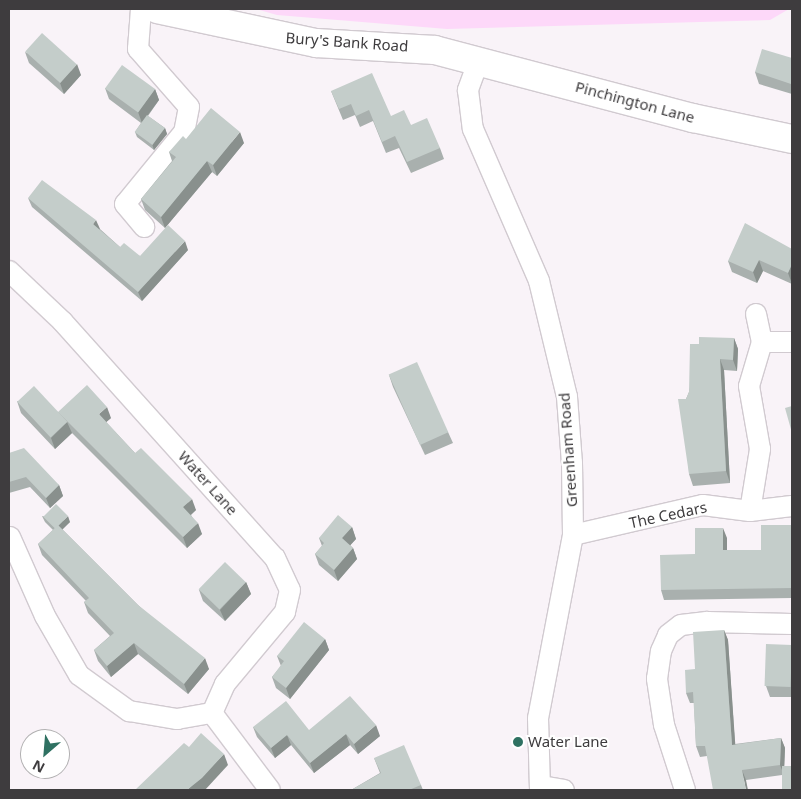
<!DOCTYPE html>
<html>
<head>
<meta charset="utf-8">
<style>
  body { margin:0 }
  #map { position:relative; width:801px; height:799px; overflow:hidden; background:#f9f3f8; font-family:"Noto Sans",sans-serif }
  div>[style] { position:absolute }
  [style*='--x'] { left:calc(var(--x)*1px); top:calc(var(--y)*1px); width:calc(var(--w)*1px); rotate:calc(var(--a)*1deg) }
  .green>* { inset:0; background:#fdd8f9 }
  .roads { filter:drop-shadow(1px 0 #d1cad0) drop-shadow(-1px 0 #d1cad0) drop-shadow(0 1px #d1cad0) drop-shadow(0 -1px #d1cad0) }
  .street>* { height:20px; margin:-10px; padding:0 10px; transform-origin:10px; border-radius:10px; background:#fff }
  .secondary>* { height:28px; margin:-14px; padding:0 14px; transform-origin:14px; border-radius:14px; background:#fff }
  .wall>* { inset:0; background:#a9b0ae }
  .shaded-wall>* { inset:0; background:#89908d }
  .building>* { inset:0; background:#c4cdca; transform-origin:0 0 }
  .dots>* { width:14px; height:14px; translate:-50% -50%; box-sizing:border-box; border:2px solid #fff; border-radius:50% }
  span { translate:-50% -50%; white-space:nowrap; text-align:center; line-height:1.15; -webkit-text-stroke:4px #fff; paint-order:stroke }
  .street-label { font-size:15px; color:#3e3c3e }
  .poi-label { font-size:15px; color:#3e3c3e }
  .left { translate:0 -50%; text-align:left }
  .frame { position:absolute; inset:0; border:10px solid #3e3c3e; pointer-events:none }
  .north { position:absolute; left:20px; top:729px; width:50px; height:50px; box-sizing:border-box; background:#fff; border:1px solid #b2b1b2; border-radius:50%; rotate:207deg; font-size:14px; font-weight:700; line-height:20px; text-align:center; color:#3e3c3e }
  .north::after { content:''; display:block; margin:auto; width:18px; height:22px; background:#2f7162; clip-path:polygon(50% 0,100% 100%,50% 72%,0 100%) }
</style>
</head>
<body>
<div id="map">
  <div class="green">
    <i style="clip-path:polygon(256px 9px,789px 9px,770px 20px,447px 29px,277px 15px)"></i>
  </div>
  <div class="roads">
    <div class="street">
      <i style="--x:141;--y:9;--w:40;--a:94.3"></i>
      <i style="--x:138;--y:49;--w:77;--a:48.7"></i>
      <i style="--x:189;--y:107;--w:25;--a:101"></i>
      <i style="--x:184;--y:132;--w:93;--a:129.3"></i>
      <i style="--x:125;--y:204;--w:30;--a:50"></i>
      <i style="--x:477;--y:65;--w:27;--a:110"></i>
      <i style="--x:468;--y:90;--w:39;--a:83"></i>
      <i style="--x:473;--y:129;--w:166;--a:66.5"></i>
      <i style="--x:539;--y:281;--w:119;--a:76.4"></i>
      <i style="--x:567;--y:397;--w:66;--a:85.7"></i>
      <i style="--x:572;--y:463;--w:72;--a:89.2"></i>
      <i style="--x:573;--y:535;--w:186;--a:100.8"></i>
      <i style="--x:538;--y:718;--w:72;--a:88.4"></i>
      <i style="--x:9;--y:271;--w:73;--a:43.3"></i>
      <i style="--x:62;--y:321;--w:319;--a:48.1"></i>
      <i style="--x:275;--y:558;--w:35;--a:65"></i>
      <i style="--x:290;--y:590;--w:23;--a:103"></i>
      <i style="--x:285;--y:612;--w:94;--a:129.8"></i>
      <i style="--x:225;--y:684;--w:32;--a:114"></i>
      <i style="--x:756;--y:314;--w:29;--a:78"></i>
      <i style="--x:750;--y:511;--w:63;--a:-80.8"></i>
      <i style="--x:760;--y:449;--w:64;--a:-99.9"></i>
      <i style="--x:749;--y:386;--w:46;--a:-73.5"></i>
      <i style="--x:762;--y:342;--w:30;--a:0"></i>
      <i style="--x:573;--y:535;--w:133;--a:-13"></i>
      <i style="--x:703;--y:505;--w:47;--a:7.3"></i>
      <i style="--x:750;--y:511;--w:42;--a:-6.8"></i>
      <i style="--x:10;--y:537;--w:86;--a:66.1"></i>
      <i style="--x:45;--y:616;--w:68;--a:60"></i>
      <i style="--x:79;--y:675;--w:62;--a:35.8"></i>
      <i style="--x:129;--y:711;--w:49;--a:9.5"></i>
      <i style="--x:177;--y:719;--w:36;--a:-10"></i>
      <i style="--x:212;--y:713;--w:96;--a:53"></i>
      <i style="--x:540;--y:786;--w:24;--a:9"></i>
      <i style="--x:685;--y:790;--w:68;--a:-107.9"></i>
      <i style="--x:664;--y:725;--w:47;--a:-98.7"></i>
      <i style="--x:657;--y:679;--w:28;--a:-82"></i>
      <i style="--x:661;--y:651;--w:17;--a:-66"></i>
      <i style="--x:668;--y:635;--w:16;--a:-38"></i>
      <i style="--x:681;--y:625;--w:26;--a:-7"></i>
      <i style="--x:707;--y:622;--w:85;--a:1.3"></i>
    </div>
    <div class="secondary">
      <i style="--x:157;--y:9;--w:163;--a:12.1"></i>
      <i style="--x:316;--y:43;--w:119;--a:3.4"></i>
      <i style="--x:435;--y:50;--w:267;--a:14.8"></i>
      <i style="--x:693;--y:118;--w:101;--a:12"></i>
    </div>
  </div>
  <div class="wall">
    <i style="clip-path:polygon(25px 52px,81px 75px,64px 94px,29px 63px)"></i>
    <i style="clip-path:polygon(792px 58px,792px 94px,759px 84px,755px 72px)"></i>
    <i style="clip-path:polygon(105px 88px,155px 89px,159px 100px,148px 116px,165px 128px,167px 134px,154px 150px,137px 137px,135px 132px,141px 123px,109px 99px)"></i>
    <i style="clip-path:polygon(331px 91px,411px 125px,440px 148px,444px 159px,411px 173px,399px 148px,386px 153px,373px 121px,360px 127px,355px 115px,343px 120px)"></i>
    <i style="clip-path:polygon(186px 139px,244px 143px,217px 176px,212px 172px,165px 228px,145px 210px,141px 199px,172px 161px,169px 152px)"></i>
    <i style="clip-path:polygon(28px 198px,100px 229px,120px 247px,140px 256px,188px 250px,142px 301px,32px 207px)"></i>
    <i style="clip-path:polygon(792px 249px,792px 284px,763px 271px,757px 283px,732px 272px,728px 261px)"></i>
    <i style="clip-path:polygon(734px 338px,738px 349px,737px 371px,724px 370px,730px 483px,693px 486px,689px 474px,686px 399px,689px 392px,699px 344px)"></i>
    <i style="clip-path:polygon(389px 375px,448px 432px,453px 443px,425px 455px,393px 387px)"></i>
    <i style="clip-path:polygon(17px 401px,58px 412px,111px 418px,106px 422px,135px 453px,196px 510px,191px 515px,202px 534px,187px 548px,71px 432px,72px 433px,55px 449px,21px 413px)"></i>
    <i style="clip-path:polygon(9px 453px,59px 485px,63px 496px,50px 508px,30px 487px,9px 493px)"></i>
    <i style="clip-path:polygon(42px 516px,70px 522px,62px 529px,138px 605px,209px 669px,188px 694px,138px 654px,111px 677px,98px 661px,94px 650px,110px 636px,88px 613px,84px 602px,86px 601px,42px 555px,38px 544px,53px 530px,45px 522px)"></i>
    <i style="clip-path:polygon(792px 525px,792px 598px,664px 600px,661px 590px,695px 554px,727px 538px,727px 550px,761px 550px)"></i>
    <i style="clip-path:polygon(352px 527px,356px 539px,350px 545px,353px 548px,357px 559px,338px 581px,319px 565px,315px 554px,322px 546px,319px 538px)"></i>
    <i style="clip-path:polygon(246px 582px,251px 594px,225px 621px,203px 601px,199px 590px)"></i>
    <i style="clip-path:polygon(724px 630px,728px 640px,735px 744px,781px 738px,785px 748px,784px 766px,782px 775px,746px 780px,707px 756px,700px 757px,696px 746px,694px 703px,690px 703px,686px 693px,695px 669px)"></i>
    <i style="clip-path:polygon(325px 639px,329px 650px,290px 699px,276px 688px,272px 677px,281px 666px,277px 656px)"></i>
    <i style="clip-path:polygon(792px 645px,792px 697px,770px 697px,766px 686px)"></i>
    <i style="clip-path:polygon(253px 727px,309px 730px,380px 736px,358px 754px,350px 745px,314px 773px,291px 745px,275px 758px,257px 737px)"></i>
    <i style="clip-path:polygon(374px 758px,421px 785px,423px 790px,351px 790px,380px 773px)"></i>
  </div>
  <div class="shaded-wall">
    <i style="clip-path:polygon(77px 64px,81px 75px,64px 94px,60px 83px)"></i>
    <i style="clip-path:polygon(155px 89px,159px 100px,142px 123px,138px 112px)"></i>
    <i style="clip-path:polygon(165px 128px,167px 134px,154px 150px,152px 144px)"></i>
    <i style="clip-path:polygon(240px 132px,244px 143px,217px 176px,213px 165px)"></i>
    <i style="clip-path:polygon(207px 161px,212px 172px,165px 228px,161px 217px)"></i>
    <i style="clip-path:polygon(96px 220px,100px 229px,96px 233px,93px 224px)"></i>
    <i style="clip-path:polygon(185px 241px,188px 250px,142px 301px,138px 292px)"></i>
    <i style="clip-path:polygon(759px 260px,763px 271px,757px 283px,753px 272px)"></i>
    <i style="clip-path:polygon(792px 264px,792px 284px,788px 273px)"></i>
    <i style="clip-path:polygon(734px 338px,738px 349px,737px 371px,733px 360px)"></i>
    <i style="clip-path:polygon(720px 359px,724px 370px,730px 483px,726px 471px)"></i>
    <i style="clip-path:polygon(107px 407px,111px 418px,103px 425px,99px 414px)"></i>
    <i style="clip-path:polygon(67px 422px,72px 433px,55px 449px,51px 438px)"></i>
    <i style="clip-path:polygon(59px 485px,63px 496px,50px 508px,46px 498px)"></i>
    <i style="clip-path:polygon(192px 499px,196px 510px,187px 518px,183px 507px)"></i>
    <i style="clip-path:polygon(68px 516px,70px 522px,57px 535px,55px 529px)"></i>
    <i style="clip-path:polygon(198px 523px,202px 534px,187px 548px,183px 537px)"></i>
    <i style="clip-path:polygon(352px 527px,356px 539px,346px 550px,342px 538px)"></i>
    <i style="clip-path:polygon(723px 528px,727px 538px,727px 561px,723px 550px)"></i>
    <i style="clip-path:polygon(353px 548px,357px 559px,338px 581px,334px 570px)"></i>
    <i style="clip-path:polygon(246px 582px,251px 594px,225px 621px,220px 610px)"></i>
    <i style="clip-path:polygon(724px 630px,728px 640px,736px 755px,732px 745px)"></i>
    <i style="clip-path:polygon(325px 639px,329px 650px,290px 699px,286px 688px)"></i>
    <i style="clip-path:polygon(134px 643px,138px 654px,111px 677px,107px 666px)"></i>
    <i style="clip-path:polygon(205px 658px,209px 669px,188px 694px,184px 684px)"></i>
    <i style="clip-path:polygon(376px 725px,380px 736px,358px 754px,354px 744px)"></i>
    <i style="clip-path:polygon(346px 734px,350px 745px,314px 773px,310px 763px)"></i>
    <i style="clip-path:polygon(287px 735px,291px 745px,275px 758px,271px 748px)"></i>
    <i style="clip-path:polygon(781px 738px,785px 748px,784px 775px,780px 765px)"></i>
    <i style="clip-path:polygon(224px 754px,228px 765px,205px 790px,187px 790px)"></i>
    <i style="clip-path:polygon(742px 770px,746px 780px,748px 790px,746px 790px)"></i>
  </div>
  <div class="building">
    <i style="left:42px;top:33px;width:47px;height:25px;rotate:42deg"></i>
    <i style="clip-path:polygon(762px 49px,792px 58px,792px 79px,791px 84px,755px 72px)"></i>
    <i style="left:122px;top:65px;width:41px;height:29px;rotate:36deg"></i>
    <i style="clip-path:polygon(372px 73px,391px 116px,404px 110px,411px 125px,427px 118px,440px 148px,407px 162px,395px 136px,382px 142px,369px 110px,356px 116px,351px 104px,339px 109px,331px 91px)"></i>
    <i style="clip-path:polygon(211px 108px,240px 132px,213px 165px,207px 161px,161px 217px,141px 199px,176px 157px,169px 152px,183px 136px,186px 139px)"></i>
    <i style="left:147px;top:115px;width:22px;height:21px;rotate:36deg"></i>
    <i style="clip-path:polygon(42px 180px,96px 220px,93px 224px,120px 247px,124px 243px,140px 256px,168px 225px,185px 241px,138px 292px,28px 198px)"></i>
    <i style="clip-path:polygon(745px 223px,792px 249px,792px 264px,788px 273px,759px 260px,753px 272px,728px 261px)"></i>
    <i style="clip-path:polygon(699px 337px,734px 338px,733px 360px,720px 359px,726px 471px,689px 474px,678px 399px,686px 399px,689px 392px,690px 344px,699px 344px)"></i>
    <i style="left:417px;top:362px;width:77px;height:31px;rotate:66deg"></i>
    <i style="clip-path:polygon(87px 385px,107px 407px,99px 414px,135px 453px,141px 448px,192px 499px,183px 507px,198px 523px,183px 537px,58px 412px)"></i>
    <i style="left:34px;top:386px;width:49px;height:23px;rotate:47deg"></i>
    <i style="clip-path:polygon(792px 406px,792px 433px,785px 408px)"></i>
    <i style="clip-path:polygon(24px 448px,59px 485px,46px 498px,26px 477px,9px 482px,9px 453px)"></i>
    <i style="left:56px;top:504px;width:17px;height:18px;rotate:45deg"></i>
    <i style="clip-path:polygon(338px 515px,352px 527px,342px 538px,353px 548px,334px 570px,315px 554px,324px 543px,319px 538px)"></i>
    <i style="clip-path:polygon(58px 525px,138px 605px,205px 658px,184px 684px,134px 643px,107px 666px,94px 650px,114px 633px,84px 602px,89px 598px,38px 544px)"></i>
    <i style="clip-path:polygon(761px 525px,792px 525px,792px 588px,661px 590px,660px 555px,695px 554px,695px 528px,723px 528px,723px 550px,761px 550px)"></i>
    <i style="left:225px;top:562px;width:29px;height:38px;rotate:44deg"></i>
    <i style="clip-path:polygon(304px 622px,325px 639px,286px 688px,272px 677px,284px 661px,277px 656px)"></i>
    <i style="clip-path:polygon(724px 630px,732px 745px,781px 738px,780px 765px,742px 770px,746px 790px,713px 790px,705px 746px,696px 746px,693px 692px,686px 693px,685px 670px,695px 669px,693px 632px)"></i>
    <i style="left:766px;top:644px;width:26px;height:42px;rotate:2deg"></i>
    <i style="clip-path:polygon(350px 696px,376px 725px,354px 744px,346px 734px,310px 763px,287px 735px,271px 748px,253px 727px,286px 701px,309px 730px)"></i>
    <i style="clip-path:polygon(201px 733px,224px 754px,202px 778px,187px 790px,135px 790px,184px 743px,189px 747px)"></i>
    <i style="clip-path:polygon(404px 745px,421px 785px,409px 790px,351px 790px,381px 773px,374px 758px)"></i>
    <i style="left:782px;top:766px;width:10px;height:24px"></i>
  </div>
  <div class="dots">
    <i style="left:518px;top:742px;background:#2f7162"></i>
  </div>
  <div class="street-label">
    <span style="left:347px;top:42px;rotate:4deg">Bury's Bank Road</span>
    <span style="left:635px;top:102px;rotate:15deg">Pinchington Lane</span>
    <span style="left:568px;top:450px;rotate:-94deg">Greenham Road</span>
    <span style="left:208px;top:483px;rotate:48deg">Water Lane</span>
    <span style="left:668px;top:515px;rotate:-12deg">The Cedars</span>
  </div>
  <div class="poi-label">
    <span class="left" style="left:528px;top:742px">Water Lane</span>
  </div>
  <div class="frame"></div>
  <div class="north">N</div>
</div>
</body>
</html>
